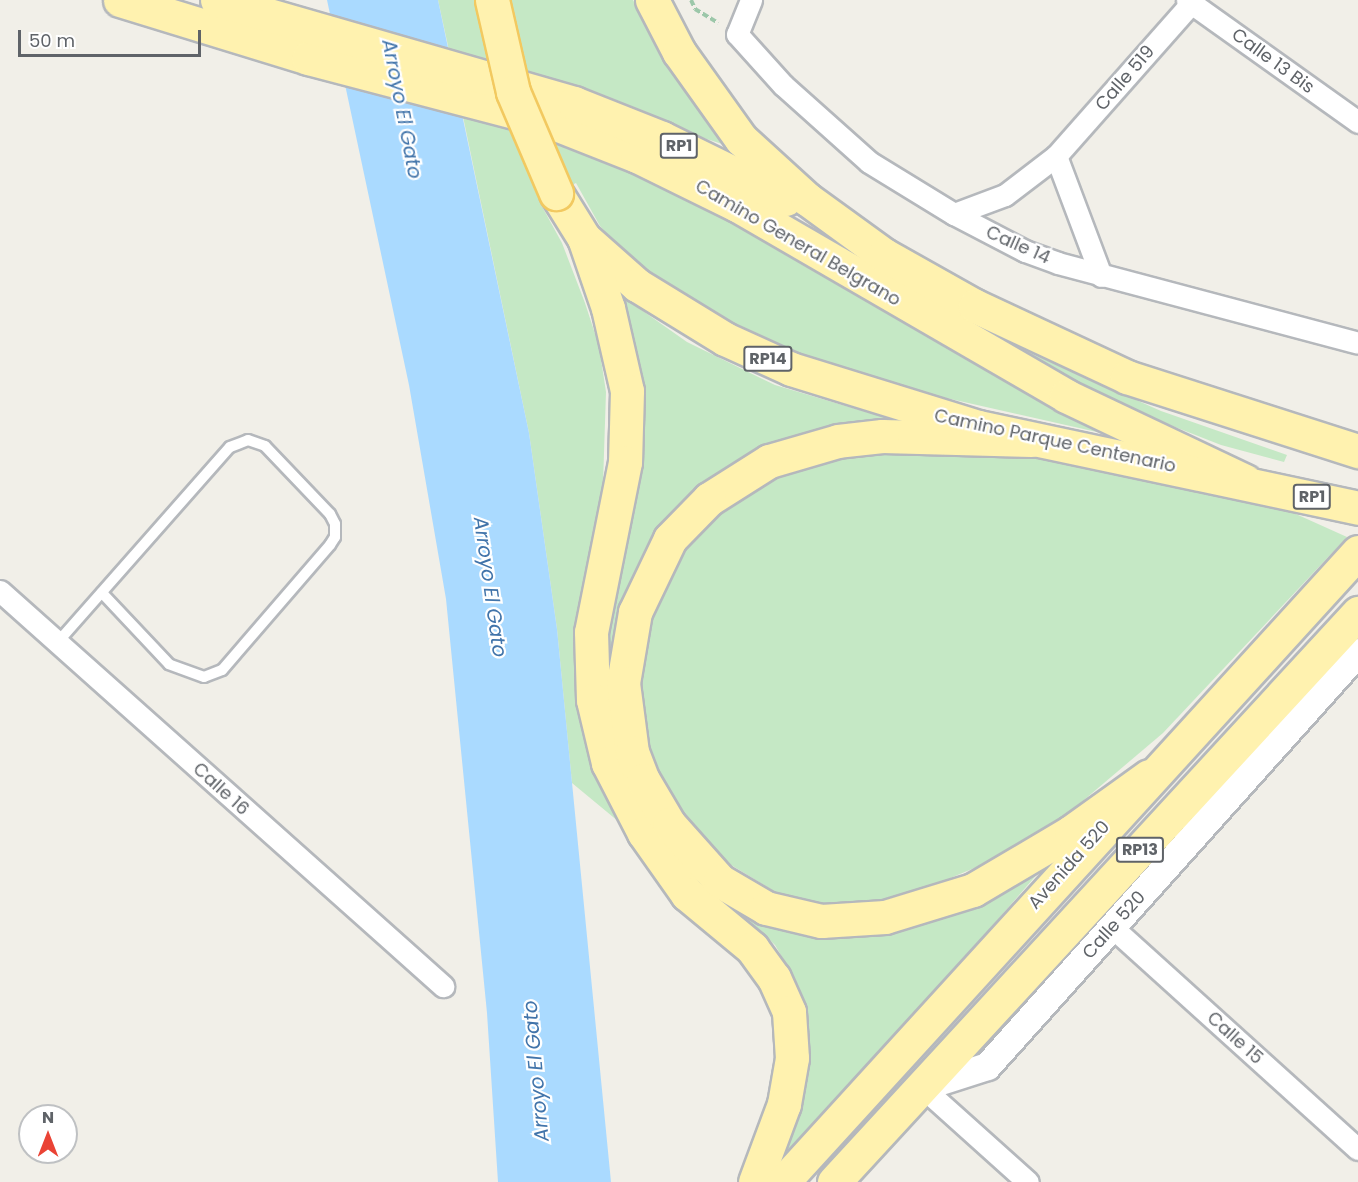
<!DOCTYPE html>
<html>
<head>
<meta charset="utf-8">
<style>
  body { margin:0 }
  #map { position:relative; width:1358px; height:1182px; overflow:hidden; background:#f1efe8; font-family:Poppins,sans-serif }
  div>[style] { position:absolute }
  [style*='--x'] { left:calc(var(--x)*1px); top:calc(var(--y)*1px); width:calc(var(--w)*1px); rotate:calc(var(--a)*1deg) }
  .green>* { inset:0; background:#c5e8c5 }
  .water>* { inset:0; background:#aadaff }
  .path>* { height:4px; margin-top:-2px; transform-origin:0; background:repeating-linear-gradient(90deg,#9cc7a9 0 6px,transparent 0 9px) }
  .roads { filter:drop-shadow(2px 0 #b5b8bc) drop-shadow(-2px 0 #b5b8bc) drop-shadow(0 2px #b5b8bc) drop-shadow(0 -2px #b5b8bc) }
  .service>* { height:10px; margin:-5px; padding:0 5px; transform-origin:5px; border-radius:5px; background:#fff }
  .minor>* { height:21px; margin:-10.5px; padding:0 10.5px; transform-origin:10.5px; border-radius:10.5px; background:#fff }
  .tertiary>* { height:27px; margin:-13.5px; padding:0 13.5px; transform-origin:13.5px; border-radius:13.5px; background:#fff }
  .primary>* { height:33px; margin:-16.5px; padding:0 16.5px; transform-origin:16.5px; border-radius:16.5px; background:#fff2af }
  .bridges { filter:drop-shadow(2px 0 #f2c960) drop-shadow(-2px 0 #f2c960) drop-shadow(0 2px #f2c960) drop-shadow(0 -2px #f2c960) }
  .primary-bridge>* { height:33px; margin:-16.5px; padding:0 16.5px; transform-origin:16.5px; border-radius:16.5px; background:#fff2af }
  span { translate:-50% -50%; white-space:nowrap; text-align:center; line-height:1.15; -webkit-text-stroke:4.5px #fff; paint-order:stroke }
  .shield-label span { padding:2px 4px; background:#fff; border:2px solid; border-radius:4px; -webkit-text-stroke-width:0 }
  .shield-label { font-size:16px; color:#5f6368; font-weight:700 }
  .street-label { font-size:18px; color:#5f6368 }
  .water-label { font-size:20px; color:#4174aa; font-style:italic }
  .north { position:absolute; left:18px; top:1104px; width:60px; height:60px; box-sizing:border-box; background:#fff; border:2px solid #bfc1c3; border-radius:50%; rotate:0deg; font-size:16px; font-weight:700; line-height:24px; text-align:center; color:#5f6368 }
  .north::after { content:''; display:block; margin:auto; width:21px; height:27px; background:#ea4335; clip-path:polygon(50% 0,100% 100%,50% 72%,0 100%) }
  .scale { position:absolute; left:18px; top:30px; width:183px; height:27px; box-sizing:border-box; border:3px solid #5f6368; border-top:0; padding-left:8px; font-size:18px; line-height:21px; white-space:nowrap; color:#5f6368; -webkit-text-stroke:4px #fff; paint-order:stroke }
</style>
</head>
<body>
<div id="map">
  <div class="green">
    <i style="clip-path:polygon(438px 0,633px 0,671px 68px,722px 144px,450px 55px)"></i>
    <i style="clip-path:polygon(461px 107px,633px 165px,1119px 437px,902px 388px,763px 342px,655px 280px,625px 255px,600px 226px,576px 183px,539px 201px,562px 243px,585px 303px,599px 346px,606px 392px,603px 484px,589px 576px,630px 831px,572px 783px,557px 629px,529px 433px)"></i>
    <i style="clip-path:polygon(623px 297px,687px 342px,775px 385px,866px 412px,926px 423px,822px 429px,785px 438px,751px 453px,724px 469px,679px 508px,645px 559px,621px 622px,615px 683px,617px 718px,624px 751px,647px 810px,680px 860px,726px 899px,758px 916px,786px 927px,832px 935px,914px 921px,1046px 864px,770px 1182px,803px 1090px,803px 1029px,789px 969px,775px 945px,756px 927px,676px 865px,641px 812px,609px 718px,602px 650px,604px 621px,630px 508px,639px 438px,634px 356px)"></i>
    <i style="clip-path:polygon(983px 332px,1161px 411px,1287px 455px,1284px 462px,1221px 445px,1096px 396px)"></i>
    <i style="clip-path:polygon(860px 437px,1011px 448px,1247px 492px,1347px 537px,1163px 733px,1032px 844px,893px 902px,797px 905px,708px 851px,649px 765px,638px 695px,649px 613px,687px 537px,751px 479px)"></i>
  </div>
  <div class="water">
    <i style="clip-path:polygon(327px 0,438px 0,529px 433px,557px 629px,611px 1182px,498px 1182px,487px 1013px,446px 599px,409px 385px)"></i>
  </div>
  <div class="path">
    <i style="--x:691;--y:0;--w:10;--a:66"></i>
    <i style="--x:695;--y:9;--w:27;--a:31"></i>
  </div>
  <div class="roads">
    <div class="service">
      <i style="--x:57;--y:643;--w:261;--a:-48.6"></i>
      <i style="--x:230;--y:447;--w:19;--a:-21"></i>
      <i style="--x:248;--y:440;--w:18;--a:19"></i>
      <i style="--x:265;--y:446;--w:94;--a:46.3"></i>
      <i style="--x:330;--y:514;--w:11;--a:63"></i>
      <i style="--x:335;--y:524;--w:13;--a:90"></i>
      <i style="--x:335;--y:537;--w:9;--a:122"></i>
      <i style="--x:330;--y:545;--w:165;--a:130.8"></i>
      <i style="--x:222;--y:670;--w:19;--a:159"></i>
      <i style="--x:204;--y:677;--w:37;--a:-160"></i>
      <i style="--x:169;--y:664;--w:98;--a:-133.3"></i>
    </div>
    <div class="minor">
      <i style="--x:751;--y:0;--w:37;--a:112"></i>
      <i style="--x:737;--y:34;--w:69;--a:48"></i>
      <i style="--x:783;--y:85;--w:115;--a:41.8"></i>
      <i style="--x:869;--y:162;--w:100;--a:31.5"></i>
      <i style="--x:954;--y:214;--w:80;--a:27.5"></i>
      <i style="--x:1025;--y:251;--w:35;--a:20"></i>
      <i style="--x:1058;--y:263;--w:310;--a:14.9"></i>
      <i style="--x:1187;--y:0;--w:210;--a:35.5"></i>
      <i style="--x:1056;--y:156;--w:128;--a:69.4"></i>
      <i style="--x:954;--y:214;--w:54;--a:-20.4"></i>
      <i style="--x:1005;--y:195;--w:64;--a:-37.4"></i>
      <i style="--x:1056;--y:156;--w:208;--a:-48.5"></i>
      <i style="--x:0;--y:591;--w:594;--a:41.72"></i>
      <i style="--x:1112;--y:927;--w:331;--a:42.1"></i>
      <i style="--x:922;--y:1087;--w:142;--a:41.9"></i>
    </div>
    <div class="tertiary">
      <i style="--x:922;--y:1087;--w:68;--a:-17.9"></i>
      <i style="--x:987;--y:1066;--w:556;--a:-48.14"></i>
    </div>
    <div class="primary">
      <i style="--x:120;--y:0;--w:197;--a:17.1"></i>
      <i style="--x:308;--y:58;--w:248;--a:14.7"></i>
      <i style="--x:548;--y:121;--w:96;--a:21.5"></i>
      <i style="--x:637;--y:156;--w:111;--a:26.1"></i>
      <i style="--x:737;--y:205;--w:380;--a:30.1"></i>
      <i style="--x:1066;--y:396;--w:198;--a:25.4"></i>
      <i style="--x:217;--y:0;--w:372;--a:16.1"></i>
      <i style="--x:574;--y:103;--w:95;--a:21.7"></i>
      <i style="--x:662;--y:138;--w:138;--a:26.2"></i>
      <i style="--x:652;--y:0;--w:59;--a:62.6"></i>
      <i style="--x:679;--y:52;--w:107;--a:54.5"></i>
      <i style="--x:741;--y:139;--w:89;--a:42.3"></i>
      <i style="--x:807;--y:199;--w:95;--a:36"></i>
      <i style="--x:884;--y:255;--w:104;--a:29.3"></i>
      <i style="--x:975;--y:306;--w:168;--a:25"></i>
      <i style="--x:1127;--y:377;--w:243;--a:17.8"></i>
      <i style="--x:556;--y:193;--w:53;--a:58.1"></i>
      <i style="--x:584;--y:238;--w:71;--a:41.6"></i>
      <i style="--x:637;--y:285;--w:103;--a:31.5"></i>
      <i style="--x:725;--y:339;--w:72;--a:24.4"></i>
      <i style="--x:791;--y:369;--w:196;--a:17.2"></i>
      <i style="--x:978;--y:427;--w:389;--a:12"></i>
      <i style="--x:584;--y:238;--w:74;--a:71.1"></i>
      <i style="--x:608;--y:308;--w:85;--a:77.1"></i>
      <i style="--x:627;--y:391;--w:71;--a:91.6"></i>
      <i style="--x:625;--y:462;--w:173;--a:101.3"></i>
      <i style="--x:591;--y:632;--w:68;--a:88.3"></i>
      <i style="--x:593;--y:700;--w:65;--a:76.6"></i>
      <i style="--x:608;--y:763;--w:79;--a:62.8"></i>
      <i style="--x:644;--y:833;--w:75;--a:54.8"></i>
      <i style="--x:687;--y:894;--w:85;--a:39.7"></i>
      <i style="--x:752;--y:948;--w:37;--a:54"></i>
      <i style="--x:774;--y:978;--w:37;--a:66"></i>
      <i style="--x:789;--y:1012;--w:46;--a:86.3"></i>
      <i style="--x:792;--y:1058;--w:47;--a:99.9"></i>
      <i style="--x:784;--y:1104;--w:83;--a:110.4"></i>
      <i style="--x:1031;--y:440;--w:149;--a:-178.5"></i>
      <i style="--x:882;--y:436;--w:44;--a:173.5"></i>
      <i style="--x:838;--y:441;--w:72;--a:163.8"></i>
      <i style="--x:769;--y:461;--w:71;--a:147.7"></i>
      <i style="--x:709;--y:499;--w:56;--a:134.3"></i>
      <i style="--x:670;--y:539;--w:81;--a:115.6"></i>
      <i style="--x:635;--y:612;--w:72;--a:99.6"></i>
      <i style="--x:623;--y:683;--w:70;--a:82.6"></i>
      <i style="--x:632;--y:752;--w:30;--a:69"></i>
      <i style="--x:643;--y:780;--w:51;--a:59.4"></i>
      <i style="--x:669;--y:824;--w:76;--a:48.2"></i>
      <i style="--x:720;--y:881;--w:53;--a:30.4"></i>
      <i style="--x:766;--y:908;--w:57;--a:13.3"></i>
      <i style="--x:821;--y:921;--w:64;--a:-3.6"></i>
      <i style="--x:885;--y:917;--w:92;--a:-17.1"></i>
      <i style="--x:973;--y:890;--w:114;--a:-30.6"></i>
      <i style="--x:1071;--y:832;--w:96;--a:-35.7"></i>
      <i style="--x:783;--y:1182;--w:853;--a:-47.61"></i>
      <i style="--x:834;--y:1182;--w:774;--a:-47.36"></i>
    </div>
  </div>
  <div class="bridges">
    <div class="primary-bridge">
      <i style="--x:492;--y:0;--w:94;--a:77.1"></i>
      <i style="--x:513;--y:92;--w:110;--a:66.9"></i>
    </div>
  </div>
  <div class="shield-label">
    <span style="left:679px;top:146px">RP1</span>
    <span style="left:768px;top:359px">RP14</span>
    <span style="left:1312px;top:497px">RP1</span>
    <span style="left:1140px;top:850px">RP13</span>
  </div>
  <div class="street-label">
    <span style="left:1273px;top:61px;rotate:36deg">Calle 13 Bis</span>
    <span style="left:1125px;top:78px;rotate:-49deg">Calle 519</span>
    <span style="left:798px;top:243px;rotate:30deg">Camino General Belgrano</span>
    <span style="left:1018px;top:245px;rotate:24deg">Calle 14</span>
    <span style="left:1055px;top:441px;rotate:12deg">Camino Parque Centenario</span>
    <span style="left:221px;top:789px;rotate:42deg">Calle 16</span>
    <span style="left:1069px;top:865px;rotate:-48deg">Avenida 520</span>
    <span style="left:1114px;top:925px;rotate:-48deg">Calle 520</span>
    <span style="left:1235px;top:1038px;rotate:42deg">Calle 15</span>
  </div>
  <div class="water-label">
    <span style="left:402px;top:109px;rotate:79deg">Arroyo El Gato</span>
    <span style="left:490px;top:587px;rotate:82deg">Arroyo El Gato</span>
    <span style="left:536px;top:1071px;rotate:-95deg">Arroyo El Gato</span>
  </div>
  <div class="north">N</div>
  <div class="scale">50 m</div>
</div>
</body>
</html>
